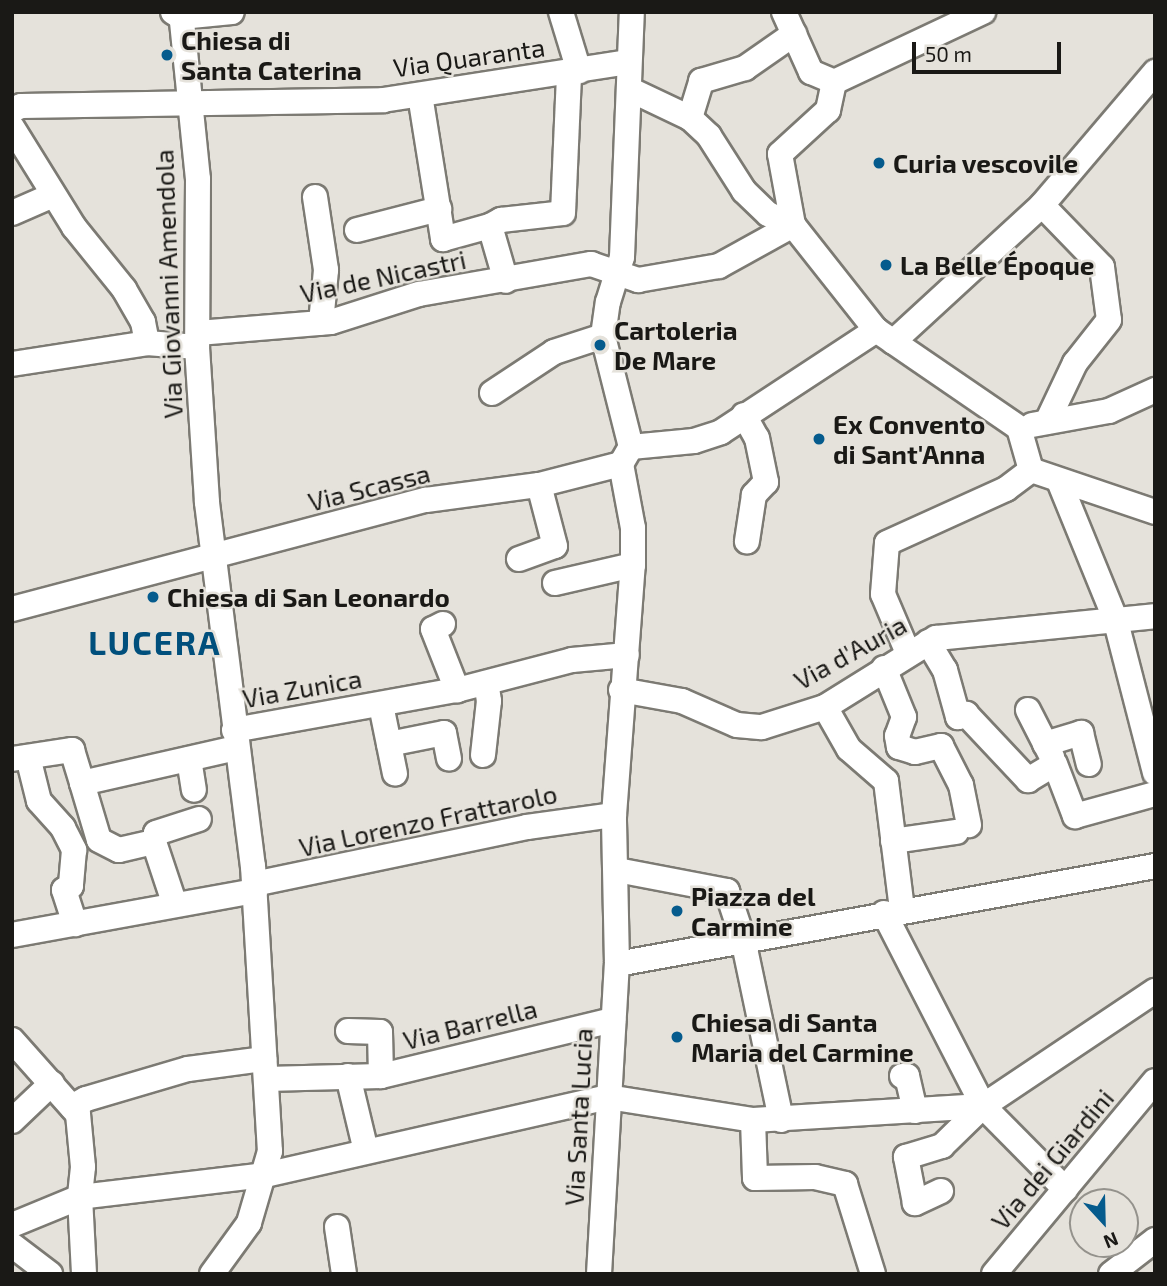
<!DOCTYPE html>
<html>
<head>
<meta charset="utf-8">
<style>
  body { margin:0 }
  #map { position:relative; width:1167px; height:1286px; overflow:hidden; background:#e5e2db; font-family:"Exo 2",sans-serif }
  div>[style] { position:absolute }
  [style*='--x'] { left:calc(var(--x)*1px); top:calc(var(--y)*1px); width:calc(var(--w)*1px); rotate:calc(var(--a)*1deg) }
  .roads { filter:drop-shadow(2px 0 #7c7a73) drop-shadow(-2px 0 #7c7a73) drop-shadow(0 2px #7c7a73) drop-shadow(0 -2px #7c7a73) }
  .minor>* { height:24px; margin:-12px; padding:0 12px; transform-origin:12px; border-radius:12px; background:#fff }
  .dots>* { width:19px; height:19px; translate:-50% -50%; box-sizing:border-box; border:4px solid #e5e2db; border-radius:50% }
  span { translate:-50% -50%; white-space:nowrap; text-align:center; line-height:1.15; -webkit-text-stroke:5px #e5e2db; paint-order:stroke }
  .poi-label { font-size:26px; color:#1a1916; font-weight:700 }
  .left { translate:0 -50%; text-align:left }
  .street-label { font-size:26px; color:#1a1916 }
  .district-label { font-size:33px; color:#004f7c; font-weight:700; letter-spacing:2px }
  .frame { position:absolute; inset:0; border:14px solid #1a1916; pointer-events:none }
  .north { position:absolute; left:1069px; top:1188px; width:70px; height:70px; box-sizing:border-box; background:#e5e2db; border:2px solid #94928c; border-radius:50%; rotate:158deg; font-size:19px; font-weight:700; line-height:28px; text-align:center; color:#1a1916 }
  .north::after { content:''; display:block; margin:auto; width:24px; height:32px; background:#055b8d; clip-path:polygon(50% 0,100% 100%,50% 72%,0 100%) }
  .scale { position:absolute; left:912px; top:42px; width:149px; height:32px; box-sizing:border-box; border:4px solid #1a1916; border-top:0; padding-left:9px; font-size:21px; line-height:24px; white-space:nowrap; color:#1a1916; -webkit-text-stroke:5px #e5e2db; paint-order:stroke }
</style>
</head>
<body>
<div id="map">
  <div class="roads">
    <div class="minor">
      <i style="--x:173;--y:12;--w:9;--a:32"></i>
      <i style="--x:181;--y:17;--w:51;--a:-5.6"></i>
      <i style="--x:181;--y:12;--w:168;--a:84.2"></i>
      <i style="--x:198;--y:179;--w:168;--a:90.3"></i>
      <i style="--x:197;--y:347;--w:156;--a:86.3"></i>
      <i style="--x:207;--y:503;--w:366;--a:82.8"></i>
      <i style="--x:253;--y:866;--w:286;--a:86.6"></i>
      <i style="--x:270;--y:1151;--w:75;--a:106.3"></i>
      <i style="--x:249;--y:1223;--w:63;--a:126"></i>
      <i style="--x:561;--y:12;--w:62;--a:73"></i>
      <i style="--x:784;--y:12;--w:66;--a:65.8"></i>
      <i style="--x:811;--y:72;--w:25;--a:23"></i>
      <i style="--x:834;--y:82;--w:29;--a:102"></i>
      <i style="--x:828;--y:110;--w:65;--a:137.5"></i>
      <i style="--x:780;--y:154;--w:72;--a:79.6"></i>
      <i style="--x:793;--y:225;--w:134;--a:51.7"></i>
      <i style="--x:876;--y:330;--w:173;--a:34.4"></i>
      <i style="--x:834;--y:82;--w:165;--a:-25.2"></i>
      <i style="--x:631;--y:90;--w:65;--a:25.4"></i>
      <i style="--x:690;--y:118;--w:26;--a:43"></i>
      <i style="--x:709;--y:136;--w:65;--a:57.5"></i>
      <i style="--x:744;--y:191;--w:33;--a:44"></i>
      <i style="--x:768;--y:214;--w:27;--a:24"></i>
      <i style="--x:420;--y:95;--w:146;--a:80.9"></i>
      <i style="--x:443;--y:239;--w:49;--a:-15.5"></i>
      <i style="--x:490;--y:226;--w:57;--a:73.8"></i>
      <i style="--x:12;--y:110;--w:10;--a:-24"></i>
      <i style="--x:21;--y:106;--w:362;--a:-0.9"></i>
      <i style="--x:383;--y:100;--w:249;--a:-8.8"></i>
      <i style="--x:690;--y:118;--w:39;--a:-73"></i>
      <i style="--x:701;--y:81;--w:46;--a:-16.5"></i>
      <i style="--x:745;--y:68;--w:60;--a:-34.8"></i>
      <i style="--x:12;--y:127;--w:118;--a:58.2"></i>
      <i style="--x:74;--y:227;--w:80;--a:51.1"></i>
      <i style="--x:124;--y:289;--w:38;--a:60"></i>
      <i style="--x:143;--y:322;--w:21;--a:79"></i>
      <i style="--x:315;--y:197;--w:74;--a:81.4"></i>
      <i style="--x:326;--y:270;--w:53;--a:95.4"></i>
      <i style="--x:1042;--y:205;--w:86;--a:45.9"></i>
      <i style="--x:1102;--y:267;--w:53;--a:82.5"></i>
      <i style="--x:1109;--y:320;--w:55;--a:128.3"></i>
      <i style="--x:1075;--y:363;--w:65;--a:115.4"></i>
      <i style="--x:12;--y:213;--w:45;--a:-23.7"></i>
      <i style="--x:490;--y:226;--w:13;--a:-29"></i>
      <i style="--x:501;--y:220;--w:62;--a:-6.4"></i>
      <i style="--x:563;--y:213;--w:140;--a:-87.5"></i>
      <i style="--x:357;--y:230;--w:85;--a:-14.4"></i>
      <i style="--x:198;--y:333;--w:133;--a:-4.7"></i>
      <i style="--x:331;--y:322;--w:92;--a:-17.7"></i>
      <i style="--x:419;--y:294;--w:175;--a:-9.9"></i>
      <i style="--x:591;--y:264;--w:50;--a:18.8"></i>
      <i style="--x:638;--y:280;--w:82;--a:-9.8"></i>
      <i style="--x:719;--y:266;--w:85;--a:-29"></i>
      <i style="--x:893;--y:342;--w:202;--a:-42.6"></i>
      <i style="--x:1042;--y:205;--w:175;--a:-49.6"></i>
      <i style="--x:12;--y:364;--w:137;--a:-8.8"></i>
      <i style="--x:147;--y:343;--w:50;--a:4.6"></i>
      <i style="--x:492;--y:393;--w:74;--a:-33.5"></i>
      <i style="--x:554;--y:352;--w:52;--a:-18.1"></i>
      <i style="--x:744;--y:415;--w:26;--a:61"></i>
      <i style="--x:757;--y:438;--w:45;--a:78.4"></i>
      <i style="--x:766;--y:482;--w:18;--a:133"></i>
      <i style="--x:754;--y:495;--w:47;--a:98.7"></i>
      <i style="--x:1032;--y:425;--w:78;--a:-10.3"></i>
      <i style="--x:1109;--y:411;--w:51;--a:-24.5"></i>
      <i style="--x:1019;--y:428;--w:44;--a:74.1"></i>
      <i style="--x:1031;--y:470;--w:131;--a:18.7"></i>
      <i style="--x:631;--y:447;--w:63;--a:-5.4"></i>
      <i style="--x:694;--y:441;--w:28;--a:-18"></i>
      <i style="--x:721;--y:432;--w:186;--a:-33.3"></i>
      <i style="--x:621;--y:464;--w:20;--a:-60"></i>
      <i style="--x:631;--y:447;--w:114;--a:-104.2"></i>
      <i style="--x:603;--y:336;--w:34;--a:-82"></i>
      <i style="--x:608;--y:302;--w:47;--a:-72.7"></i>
      <i style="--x:622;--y:257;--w:245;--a:-87.7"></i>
      <i style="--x:1059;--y:481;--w:148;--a:67.8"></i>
      <i style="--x:1115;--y:618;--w:160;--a:75.5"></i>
      <i style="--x:519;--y:559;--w:38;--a:-20"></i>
      <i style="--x:555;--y:546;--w:63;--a:-104.7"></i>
      <i style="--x:555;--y:583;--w:80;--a:-13"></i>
      <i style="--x:12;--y:609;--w:428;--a:-14.8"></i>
      <i style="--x:426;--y:500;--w:114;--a:-7.6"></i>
      <i style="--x:539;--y:485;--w:85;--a:-14.4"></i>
      <i style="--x:443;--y:624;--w:11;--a:153"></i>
      <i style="--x:433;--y:629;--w:66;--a:68.5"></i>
      <i style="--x:928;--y:642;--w:33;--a:59"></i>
      <i style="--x:945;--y:670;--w:49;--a:74.5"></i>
      <i style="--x:958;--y:717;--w:9;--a:-21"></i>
      <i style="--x:966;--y:714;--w:91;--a:46.8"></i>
      <i style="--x:1028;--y:780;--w:31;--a:-31"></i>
      <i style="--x:1055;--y:764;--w:56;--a:69"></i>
      <i style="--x:1075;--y:816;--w:83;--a:-15.4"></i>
      <i style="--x:908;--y:653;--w:64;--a:-113"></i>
      <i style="--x:883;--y:594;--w:51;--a:-85.5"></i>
      <i style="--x:887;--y:543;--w:131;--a:-24.4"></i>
      <i style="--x:1006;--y:489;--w:31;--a:-37"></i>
      <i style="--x:884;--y:668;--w:53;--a:67.8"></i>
      <i style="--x:904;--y:717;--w:20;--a:110"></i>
      <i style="--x:897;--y:736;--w:11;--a:80"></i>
      <i style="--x:621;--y:690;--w:62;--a:10.2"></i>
      <i style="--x:682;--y:701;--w:60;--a:23.6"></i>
      <i style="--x:737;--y:725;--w:25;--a:5"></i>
      <i style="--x:762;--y:727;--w:66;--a:-17.6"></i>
      <i style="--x:825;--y:707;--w:131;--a:-31.9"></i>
      <i style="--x:936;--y:638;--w:220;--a:-5.7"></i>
      <i style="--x:381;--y:705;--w:70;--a:78.5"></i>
      <i style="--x:825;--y:707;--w:48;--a:60.3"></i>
      <i style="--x:849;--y:749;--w:49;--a:40.9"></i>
      <i style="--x:886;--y:781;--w:130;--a:82.9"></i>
      <i style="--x:1028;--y:710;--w:53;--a:62.9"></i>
      <i style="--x:234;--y:730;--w:227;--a:-10.2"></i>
      <i style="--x:457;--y:690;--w:119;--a:-14.6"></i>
      <i style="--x:572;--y:660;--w:55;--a:-5.2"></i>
      <i style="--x:389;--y:744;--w:56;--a:-11.3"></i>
      <i style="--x:444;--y:733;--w:26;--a:79"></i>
      <i style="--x:1045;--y:744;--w:38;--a:-17"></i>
      <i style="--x:1081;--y:733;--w:32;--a:76"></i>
      <i style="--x:899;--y:747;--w:17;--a:17"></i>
      <i style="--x:915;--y:752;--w:27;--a:-13"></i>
      <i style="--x:941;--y:746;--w:44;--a:62.9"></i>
      <i style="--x:961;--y:785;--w:41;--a:78.7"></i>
      <i style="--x:483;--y:755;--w:54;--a:-83.7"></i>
      <i style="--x:489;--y:701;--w:18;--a:-99"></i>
      <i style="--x:28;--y:757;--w:45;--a:76"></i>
      <i style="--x:39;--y:801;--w:36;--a:48"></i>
      <i style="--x:63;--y:828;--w:25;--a:63"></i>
      <i style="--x:74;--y:850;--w:36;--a:95"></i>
      <i style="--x:71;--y:886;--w:8;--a:150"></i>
      <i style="--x:64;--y:890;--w:36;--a:72"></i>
      <i style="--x:12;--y:759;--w:61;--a:-8.5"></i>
      <i style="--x:72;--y:750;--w:34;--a:73"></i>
      <i style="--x:82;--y:783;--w:158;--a:-12.8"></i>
      <i style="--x:189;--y:759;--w:31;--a:81"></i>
      <i style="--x:82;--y:783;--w:59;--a:73.4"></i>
      <i style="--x:99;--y:840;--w:22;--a:27"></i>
      <i style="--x:119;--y:850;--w:36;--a:-13"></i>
      <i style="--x:154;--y:842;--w:66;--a:71.6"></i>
      <i style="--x:893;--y:841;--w:64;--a:-8.1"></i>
      <i style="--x:154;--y:842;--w:9;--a:-77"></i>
      <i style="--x:156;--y:833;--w:45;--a:-18"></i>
      <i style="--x:617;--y:870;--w:112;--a:10.8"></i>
      <i style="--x:727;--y:891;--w:51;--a:71.6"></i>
      <i style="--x:743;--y:939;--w:185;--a:78.1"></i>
      <i style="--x:254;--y:884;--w:279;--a:-11.8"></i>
      <i style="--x:527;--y:827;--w:88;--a:-7.9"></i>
      <i style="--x:884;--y:913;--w:217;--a:62.8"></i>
      <i style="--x:983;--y:1106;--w:117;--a:45.3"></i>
      <i style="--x:12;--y:935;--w:247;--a:-10.3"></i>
      <i style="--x:617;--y:964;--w:547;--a:-10.32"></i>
      <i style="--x:348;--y:1031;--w:32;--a:2"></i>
      <i style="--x:380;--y:1032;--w:44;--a:88.7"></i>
      <i style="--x:12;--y:1040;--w:99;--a:48.3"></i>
      <i style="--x:78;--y:1114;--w:53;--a:84.6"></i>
      <i style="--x:83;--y:1167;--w:30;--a:96"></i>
      <i style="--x:80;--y:1197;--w:77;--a:87"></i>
      <i style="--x:348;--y:1076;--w:77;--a:76.5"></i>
      <i style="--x:902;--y:1076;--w:5;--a:0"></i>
      <i style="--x:907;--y:1076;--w:36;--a:77"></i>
      <i style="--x:266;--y:1079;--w:115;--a:-1.5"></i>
      <i style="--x:381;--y:1076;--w:239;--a:-13.6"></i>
      <i style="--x:72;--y:1107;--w:16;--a:-30"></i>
      <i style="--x:86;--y:1099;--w:106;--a:-16.4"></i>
      <i style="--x:188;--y:1069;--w:77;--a:-7.5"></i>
      <i style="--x:753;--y:1120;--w:58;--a:88"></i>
      <i style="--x:755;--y:1178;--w:60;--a:-1"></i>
      <i style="--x:815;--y:1177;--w:31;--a:13"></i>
      <i style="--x:845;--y:1184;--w:94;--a:72.7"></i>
      <i style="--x:12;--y:1121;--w:55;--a:-43.5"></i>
      <i style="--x:941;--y:1191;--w:29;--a:155"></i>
      <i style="--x:915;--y:1203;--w:47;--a:-101.1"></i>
      <i style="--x:906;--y:1157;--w:38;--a:-17"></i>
      <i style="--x:942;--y:1146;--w:57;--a:-44.3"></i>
      <i style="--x:12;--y:1225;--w:74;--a:-22.4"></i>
      <i style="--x:80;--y:1197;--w:186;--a:-6.8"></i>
      <i style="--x:265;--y:1175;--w:352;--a:-12.8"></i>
      <i style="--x:608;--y:1097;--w:147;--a:9"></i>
      <i style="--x:753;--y:1120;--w:230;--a:-3.5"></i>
      <i style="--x:983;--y:1106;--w:207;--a:-33.8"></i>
      <i style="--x:337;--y:1227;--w:48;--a:81.5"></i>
      <i style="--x:12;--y:1245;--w:48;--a:37.3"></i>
      <i style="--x:599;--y:1274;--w:311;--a:-86.7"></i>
      <i style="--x:617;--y:964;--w:149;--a:-91.2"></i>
      <i style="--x:614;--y:815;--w:251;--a:-85.7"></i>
      <i style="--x:633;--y:565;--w:37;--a:-90"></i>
      <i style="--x:633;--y:528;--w:65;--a:-100.6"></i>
      <i style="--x:994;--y:1274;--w:251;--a:-50.2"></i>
      <i style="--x:1111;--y:1274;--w:56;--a:-37.7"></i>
    </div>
  </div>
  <div class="dots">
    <i style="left:167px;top:55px;background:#055b8d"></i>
    <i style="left:879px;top:163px;background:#055b8d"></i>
    <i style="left:886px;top:265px;background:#055b8d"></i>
    <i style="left:600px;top:345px;background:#055b8d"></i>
    <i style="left:819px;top:439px;background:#055b8d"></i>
    <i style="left:153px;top:597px;background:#055b8d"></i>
    <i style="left:677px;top:911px;background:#055b8d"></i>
    <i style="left:677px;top:1037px;background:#055b8d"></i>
  </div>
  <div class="poi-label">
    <span class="left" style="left:181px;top:55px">Chiesa di<br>Santa Caterina</span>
    <span class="left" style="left:893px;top:163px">Curia vescovile</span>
    <span class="left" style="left:900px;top:265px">La Belle Époque</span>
    <span class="left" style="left:614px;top:345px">Cartoleria<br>De Mare</span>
    <span class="left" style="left:833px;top:439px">Ex Convento<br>di Sant'Anna</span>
    <span class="left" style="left:167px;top:597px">Chiesa di San Leonardo</span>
    <span class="left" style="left:691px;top:911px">Piazza del<br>Carmine</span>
    <span class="left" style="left:691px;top:1037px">Chiesa di Santa<br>Maria del Carmine</span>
  </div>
  <div class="street-label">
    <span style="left:469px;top:57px;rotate:-8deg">Via Quaranta</span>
    <span style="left:383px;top:276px;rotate:-12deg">Via de Nicastri</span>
    <span style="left:168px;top:284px;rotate:-92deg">Via Giovanni Amendola</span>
    <span style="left:369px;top:487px;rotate:-14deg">Via Scassa</span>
    <span style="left:850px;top:652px;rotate:-29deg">Via d'Auria</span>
    <span style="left:302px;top:688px;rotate:-10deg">Via Zunica</span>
    <span style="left:428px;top:820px;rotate:-12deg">Via Lorenzo Frattarolo</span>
    <span style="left:470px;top:1024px;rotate:-14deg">Via Barrella</span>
    <span style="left:578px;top:1117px;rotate:-87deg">Via Santa Lucia</span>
    <span style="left:1052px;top:1159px;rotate:-50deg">Via dei Giardini</span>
  </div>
  <div class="district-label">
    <span style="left:155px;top:643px">LUCERA</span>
  </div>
  <div class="frame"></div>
  <div class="north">N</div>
  <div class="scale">50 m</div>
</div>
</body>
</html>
